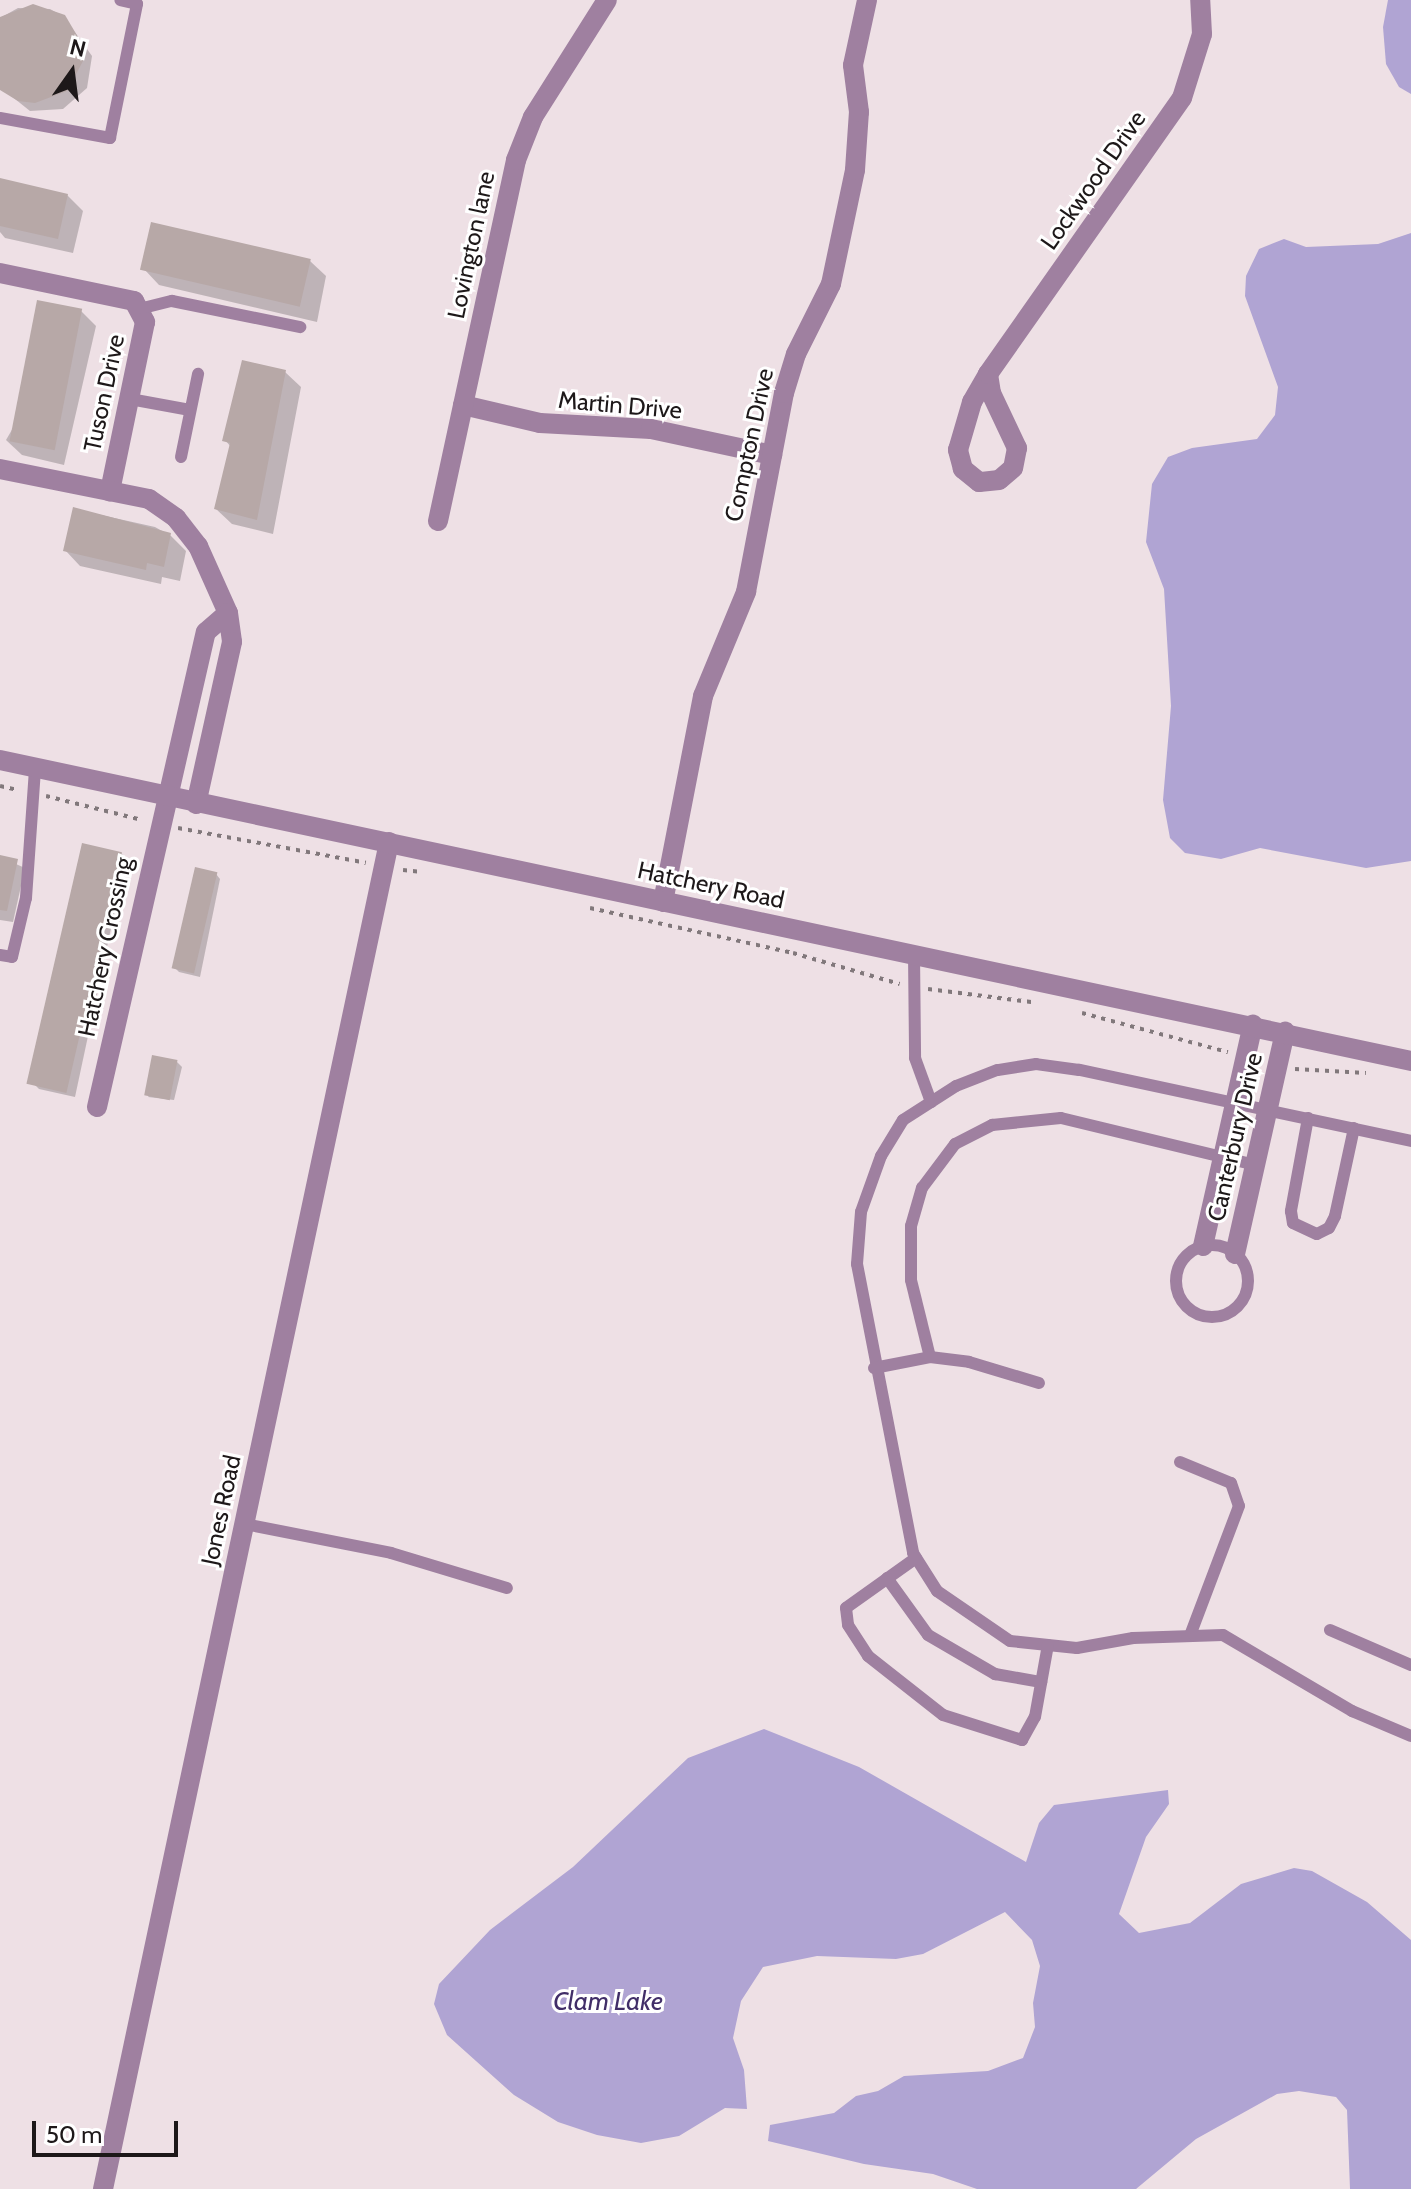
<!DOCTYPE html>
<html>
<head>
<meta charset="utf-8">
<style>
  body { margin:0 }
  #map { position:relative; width:1411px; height:2189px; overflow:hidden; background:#eee0e5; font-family:Cabin,sans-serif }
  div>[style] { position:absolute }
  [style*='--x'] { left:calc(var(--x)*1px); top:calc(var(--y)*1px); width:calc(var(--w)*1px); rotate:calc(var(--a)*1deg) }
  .water>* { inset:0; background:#b0a4d3 }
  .shadow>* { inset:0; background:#0003 }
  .building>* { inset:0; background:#b7a8a7; transform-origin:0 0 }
  .path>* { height:4px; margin-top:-2px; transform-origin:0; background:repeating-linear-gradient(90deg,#81787b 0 4px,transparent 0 10px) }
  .service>* { height:12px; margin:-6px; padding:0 6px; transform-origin:6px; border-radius:6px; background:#9f80a0 }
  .service>.ring { margin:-6px; padding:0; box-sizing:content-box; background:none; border:12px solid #9f80a0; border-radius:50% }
  .minor>* { height:20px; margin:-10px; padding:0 10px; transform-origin:10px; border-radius:10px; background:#9f80a0 }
  .tertiary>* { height:20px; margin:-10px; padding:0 10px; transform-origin:10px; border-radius:10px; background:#9f80a0 }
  span { translate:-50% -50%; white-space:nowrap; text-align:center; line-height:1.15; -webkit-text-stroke:6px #fff; paint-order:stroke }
  .street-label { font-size:24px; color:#1d1819 }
  .water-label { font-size:26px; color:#412e68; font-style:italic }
  .north { position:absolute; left:32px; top:32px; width:80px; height:80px; -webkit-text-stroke:6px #fff; paint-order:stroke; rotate:14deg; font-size:22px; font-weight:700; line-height:32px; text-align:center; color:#1d1819 }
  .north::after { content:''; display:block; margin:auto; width:28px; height:36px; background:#1d1819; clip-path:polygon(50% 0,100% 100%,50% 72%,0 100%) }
  .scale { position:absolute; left:32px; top:2121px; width:146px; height:36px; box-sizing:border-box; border:4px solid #1d1819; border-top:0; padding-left:10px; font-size:24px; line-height:28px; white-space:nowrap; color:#1d1819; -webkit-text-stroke:6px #fff; paint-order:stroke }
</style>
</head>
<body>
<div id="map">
  <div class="water">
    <i style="clip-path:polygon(1388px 0,1411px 0,1411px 94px,1399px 87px,1386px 64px,1383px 27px)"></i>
    <i style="clip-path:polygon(1411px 233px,1411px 861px,1366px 868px,1260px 848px,1221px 859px,1185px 853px,1170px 838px,1163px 800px,1171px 706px,1164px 589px,1146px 542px,1152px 484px,1168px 457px,1192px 448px,1257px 439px,1275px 415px,1278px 387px,1245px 296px,1246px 276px,1259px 249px,1284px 239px,1306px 247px,1378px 244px)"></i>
    <i style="clip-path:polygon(764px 1729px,859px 1767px,1026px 1862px,1039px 1823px,1054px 1805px,1168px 1790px,1169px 1804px,1146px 1837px,1119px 1914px,1139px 1933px,1190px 1923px,1241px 1884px,1294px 1868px,1312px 1871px,1367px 1902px,1411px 1940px,1411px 2189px,1350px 2189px,1347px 2110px,1336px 2097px,1299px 2091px,1277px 2094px,1196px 2139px,1136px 2189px,977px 2189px,933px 2174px,864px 2164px,768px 2141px,770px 2125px,834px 2113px,856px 2096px,878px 2091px,904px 2076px,988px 2071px,1023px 2058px,1035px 2027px,1033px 2003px,1040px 1966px,1032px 1940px,1005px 1912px,923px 1954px,896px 1959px,817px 1956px,763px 1967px,741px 2001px,733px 2038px,744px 2070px,747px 2109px,725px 2108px,679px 2136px,641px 2143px,597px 2135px,558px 2122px,514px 2095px,447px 2035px,434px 2004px,439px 1984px,490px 1930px,573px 1867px,688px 1758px)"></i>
  </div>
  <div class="shadow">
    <i style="clip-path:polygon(18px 8px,50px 9px,64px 17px,92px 56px,87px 88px,63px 109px,30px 111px,0 87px,0 18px)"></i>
    <i style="clip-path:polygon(0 180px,67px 195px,83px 211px,73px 253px,5px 238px,0 232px)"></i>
    <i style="clip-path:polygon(153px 224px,310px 261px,326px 276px,317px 322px,159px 285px,144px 269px)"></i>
    <i style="clip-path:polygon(81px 311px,96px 326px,64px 465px,22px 455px,6px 440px)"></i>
    <i style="clip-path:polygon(285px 372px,301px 387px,273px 534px,232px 524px,216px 509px,231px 447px,225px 440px)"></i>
    <i style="clip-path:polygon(74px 509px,155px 527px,171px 536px,186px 551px,180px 581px,162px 577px,161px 584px,80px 566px,65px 550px)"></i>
    <i style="clip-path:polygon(121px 853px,126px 858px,75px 1097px,39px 1089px,34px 1084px)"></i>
    <i style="clip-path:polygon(0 857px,25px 868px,13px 922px,0 920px)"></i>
    <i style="clip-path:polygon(216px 874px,220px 879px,200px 977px,179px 972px,174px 967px)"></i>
    <i style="clip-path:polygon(177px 1062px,182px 1067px,174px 1100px,148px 1097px)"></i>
  </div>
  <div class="building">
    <i style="clip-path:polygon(33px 4px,65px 15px,82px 44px,83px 61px,67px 91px,35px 103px,18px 101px,0 90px,0 17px)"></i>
    <i style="clip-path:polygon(0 178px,68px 194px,58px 239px,0 226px)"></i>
    <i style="left:151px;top:222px;width:164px;height:49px;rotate:13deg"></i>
    <i style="left:37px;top:300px;width:46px;height:144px;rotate:11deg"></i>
    <i style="clip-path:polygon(242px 360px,286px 370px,257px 520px,214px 509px,230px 443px,222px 441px)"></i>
    <i style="clip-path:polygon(73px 507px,171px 533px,164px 567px,147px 563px,146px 570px,63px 551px)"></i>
    <i style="left:82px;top:843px;width:41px;height:247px;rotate:13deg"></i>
    <i style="clip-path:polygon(0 855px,18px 859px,7px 911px,0 910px)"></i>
    <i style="left:195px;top:867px;width:23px;height:104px;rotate:13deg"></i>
    <i style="left:152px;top:1055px;width:26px;height:41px;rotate:11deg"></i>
  </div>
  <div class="path">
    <i style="--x:0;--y:786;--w:18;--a:13"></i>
    <i style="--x:46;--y:796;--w:99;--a:14"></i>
    <i style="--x:178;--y:828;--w:191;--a:10.5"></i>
    <i style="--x:403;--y:870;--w:19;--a:6"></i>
    <i style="--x:590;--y:908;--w:208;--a:12.5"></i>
    <i style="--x:793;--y:953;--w:111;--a:16.2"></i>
    <i style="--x:928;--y:989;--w:104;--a:7.2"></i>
    <i style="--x:1082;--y:1013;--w:151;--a:15"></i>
    <i style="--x:1295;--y:1069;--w:71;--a:3.2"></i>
  </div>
  <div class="service">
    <i style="--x:0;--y:118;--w:112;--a:10.3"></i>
    <i style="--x:110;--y:138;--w:137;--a:-78.6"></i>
    <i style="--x:137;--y:4;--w:17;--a:-167"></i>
    <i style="--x:139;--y:309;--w:34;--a:-14"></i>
    <i style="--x:172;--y:301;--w:131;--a:11.5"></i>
    <i style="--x:130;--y:399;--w:61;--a:10.4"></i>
    <i style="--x:181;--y:457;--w:85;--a:-78.4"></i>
    <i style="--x:914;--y:954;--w:104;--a:89.4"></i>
    <i style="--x:915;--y:1058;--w:47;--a:70"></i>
    <i style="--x:0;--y:955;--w:12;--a:9"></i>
    <i style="--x:12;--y:957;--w:61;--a:-76.7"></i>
    <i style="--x:26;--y:898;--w:130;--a:-86"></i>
    <i style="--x:1308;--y:1118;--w:95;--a:100.4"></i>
    <i style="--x:1291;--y:1211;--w:12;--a:81"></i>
    <i style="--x:1293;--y:1223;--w:26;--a:25"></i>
    <i style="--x:1317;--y:1234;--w:13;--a:-27"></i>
    <i style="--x:1329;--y:1228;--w:13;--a:-63"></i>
    <i style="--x:1335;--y:1216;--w:90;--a:-77.8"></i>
    <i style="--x:1411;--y:1141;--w:340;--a:-167.9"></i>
    <i style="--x:1079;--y:1070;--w:43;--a:-172.1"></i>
    <i style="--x:1036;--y:1064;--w:39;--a:171"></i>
    <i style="--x:997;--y:1070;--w:44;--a:158.7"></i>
    <i style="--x:956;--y:1086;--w:63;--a:147.3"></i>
    <i style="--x:903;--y:1120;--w:42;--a:121.4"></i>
    <i style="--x:881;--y:1156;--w:59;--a:109.7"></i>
    <i style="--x:861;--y:1212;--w:52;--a:94.4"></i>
    <i style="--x:857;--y:1264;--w:294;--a:79"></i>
    <i style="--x:913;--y:1553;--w:45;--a:57.7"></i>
    <i style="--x:937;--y:1591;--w:88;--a:34.4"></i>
    <i style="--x:1010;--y:1641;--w:67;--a:6"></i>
    <i style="--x:1077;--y:1648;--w:57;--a:-10.1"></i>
    <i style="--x:1133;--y:1638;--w:90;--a:-1.9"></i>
    <i style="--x:1223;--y:1635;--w:150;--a:30.5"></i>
    <i style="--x:1352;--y:1711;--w:64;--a:23"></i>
    <i class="ring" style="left:1176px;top:1245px;width:60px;height:60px"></i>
    <i style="--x:930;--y:1357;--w:79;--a:-103.9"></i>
    <i style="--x:911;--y:1280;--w:54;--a:-90"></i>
    <i style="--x:911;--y:1226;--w:40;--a:-74"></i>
    <i style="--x:922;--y:1188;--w:55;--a:-53.1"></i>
    <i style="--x:955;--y:1144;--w:42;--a:-27.2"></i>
    <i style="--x:992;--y:1125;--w:69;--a:-5.8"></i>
    <i style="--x:1061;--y:1118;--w:201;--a:13.6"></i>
    <i style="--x:874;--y:1368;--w:57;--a:-11.1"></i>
    <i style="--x:930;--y:1357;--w:39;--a:7"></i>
    <i style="--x:969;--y:1362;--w:73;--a:16.7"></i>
    <i style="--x:1180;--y:1462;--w:55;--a:22.4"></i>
    <i style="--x:1231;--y:1483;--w:24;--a:71"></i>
    <i style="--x:1239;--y:1506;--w:136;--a:110.7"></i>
    <i style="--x:245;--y:1524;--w:149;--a:11.2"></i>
    <i style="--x:391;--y:1553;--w:121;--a:16.8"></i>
    <i style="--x:916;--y:1558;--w:86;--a:144.5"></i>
    <i style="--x:846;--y:1608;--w:17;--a:83"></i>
    <i style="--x:848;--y:1625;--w:37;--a:57"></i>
    <i style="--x:868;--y:1656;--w:95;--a:38.2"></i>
    <i style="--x:943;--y:1715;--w:83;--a:17.6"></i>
    <i style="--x:1022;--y:1740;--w:26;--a:-61"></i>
    <i style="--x:1035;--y:1717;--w:73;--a:-79.8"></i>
    <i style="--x:887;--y:1578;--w:70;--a:54.3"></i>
    <i style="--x:928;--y:1635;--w:78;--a:30.2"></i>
    <i style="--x:995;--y:1674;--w:47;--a:9.9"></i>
    <i style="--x:1330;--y:1630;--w:88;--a:23.4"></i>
  </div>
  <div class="minor">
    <i style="--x:0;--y:273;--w:137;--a:11.8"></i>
    <i style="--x:134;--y:301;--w:24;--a:62"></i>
    <i style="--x:145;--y:322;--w:173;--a:101.7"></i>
    <i style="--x:988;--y:374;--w:19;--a:81"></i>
    <i style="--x:991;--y:393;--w:61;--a:64.7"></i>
    <i style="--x:1017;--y:448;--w:20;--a:101"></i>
    <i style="--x:1013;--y:468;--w:18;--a:139"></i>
    <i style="--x:999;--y:480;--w:20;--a:174"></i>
    <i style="--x:979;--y:482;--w:21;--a:-141"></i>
    <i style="--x:963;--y:469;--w:20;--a:-105"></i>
    <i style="--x:958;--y:450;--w:50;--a:-73.7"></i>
    <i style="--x:972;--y:402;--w:32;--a:-60"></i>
    <i style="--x:988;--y:374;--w:337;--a:-54.9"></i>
    <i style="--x:1182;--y:98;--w:67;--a:-72.6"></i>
    <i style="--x:1202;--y:34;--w:34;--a:-93"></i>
    <i style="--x:463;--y:405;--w:79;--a:13.2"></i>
    <i style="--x:540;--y:423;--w:111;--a:3.1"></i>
    <i style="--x:651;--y:429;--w:124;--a:12.1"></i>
    <i style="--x:0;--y:469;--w:152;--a:11.4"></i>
    <i style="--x:149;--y:499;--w:33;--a:35"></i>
    <i style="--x:176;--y:518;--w:36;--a:52"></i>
    <i style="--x:198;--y:546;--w:73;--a:65.9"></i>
    <i style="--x:228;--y:613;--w:29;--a:82"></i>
    <i style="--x:232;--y:642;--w:166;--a:102.5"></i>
    <i style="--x:438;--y:521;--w:369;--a:-77.8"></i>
    <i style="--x:516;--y:160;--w:46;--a:-68.4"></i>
    <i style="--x:533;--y:117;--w:138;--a:-57.7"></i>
    <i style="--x:663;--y:902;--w:210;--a:-79"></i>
    <i style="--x:703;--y:696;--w:113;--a:-67.5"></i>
    <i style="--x:746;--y:592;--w:203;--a:-79.2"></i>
    <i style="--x:784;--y:393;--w:41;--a:-72.9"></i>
    <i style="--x:796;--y:354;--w:78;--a:-63.4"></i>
    <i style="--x:831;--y:284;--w:116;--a:-78.1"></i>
    <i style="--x:855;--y:170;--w:58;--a:-86.1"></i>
    <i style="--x:859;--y:112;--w:47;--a:-97.3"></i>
    <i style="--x:853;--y:65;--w:66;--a:-77.8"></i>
    <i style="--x:97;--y:1107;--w:487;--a:-77.1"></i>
    <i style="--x:206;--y:632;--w:29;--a:-41"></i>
    <i style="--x:1203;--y:1246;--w:227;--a:-77.3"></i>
    <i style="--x:1235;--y:1254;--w:228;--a:-77.3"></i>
    <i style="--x:103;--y:2189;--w:1377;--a:-78.01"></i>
  </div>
  <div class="tertiary">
    <i style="--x:0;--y:760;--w:1443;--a:12.04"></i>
  </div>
  <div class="street-label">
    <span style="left:1093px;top:180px;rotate:-55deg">Lockwood Drive</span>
    <span style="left:471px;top:245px;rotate:-78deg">Lovington lane</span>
    <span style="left:104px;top:393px;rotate:-78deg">Tuson Drive</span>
    <span style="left:620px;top:405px;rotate:5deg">Martin Drive</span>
    <span style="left:749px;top:445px;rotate:-78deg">Compton Drive</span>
    <span style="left:711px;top:885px;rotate:12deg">Hatchery Road</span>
    <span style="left:105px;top:947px;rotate:-78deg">Hatchery Crossing</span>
    <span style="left:1235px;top:1137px;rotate:-77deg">Canterbury Drive</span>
    <span style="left:221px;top:1510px;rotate:-78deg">Jones Road</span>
  </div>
  <div class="water-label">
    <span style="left:608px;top:2002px">Clam Lake</span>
  </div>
  <div class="north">N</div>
  <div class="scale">50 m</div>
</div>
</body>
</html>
